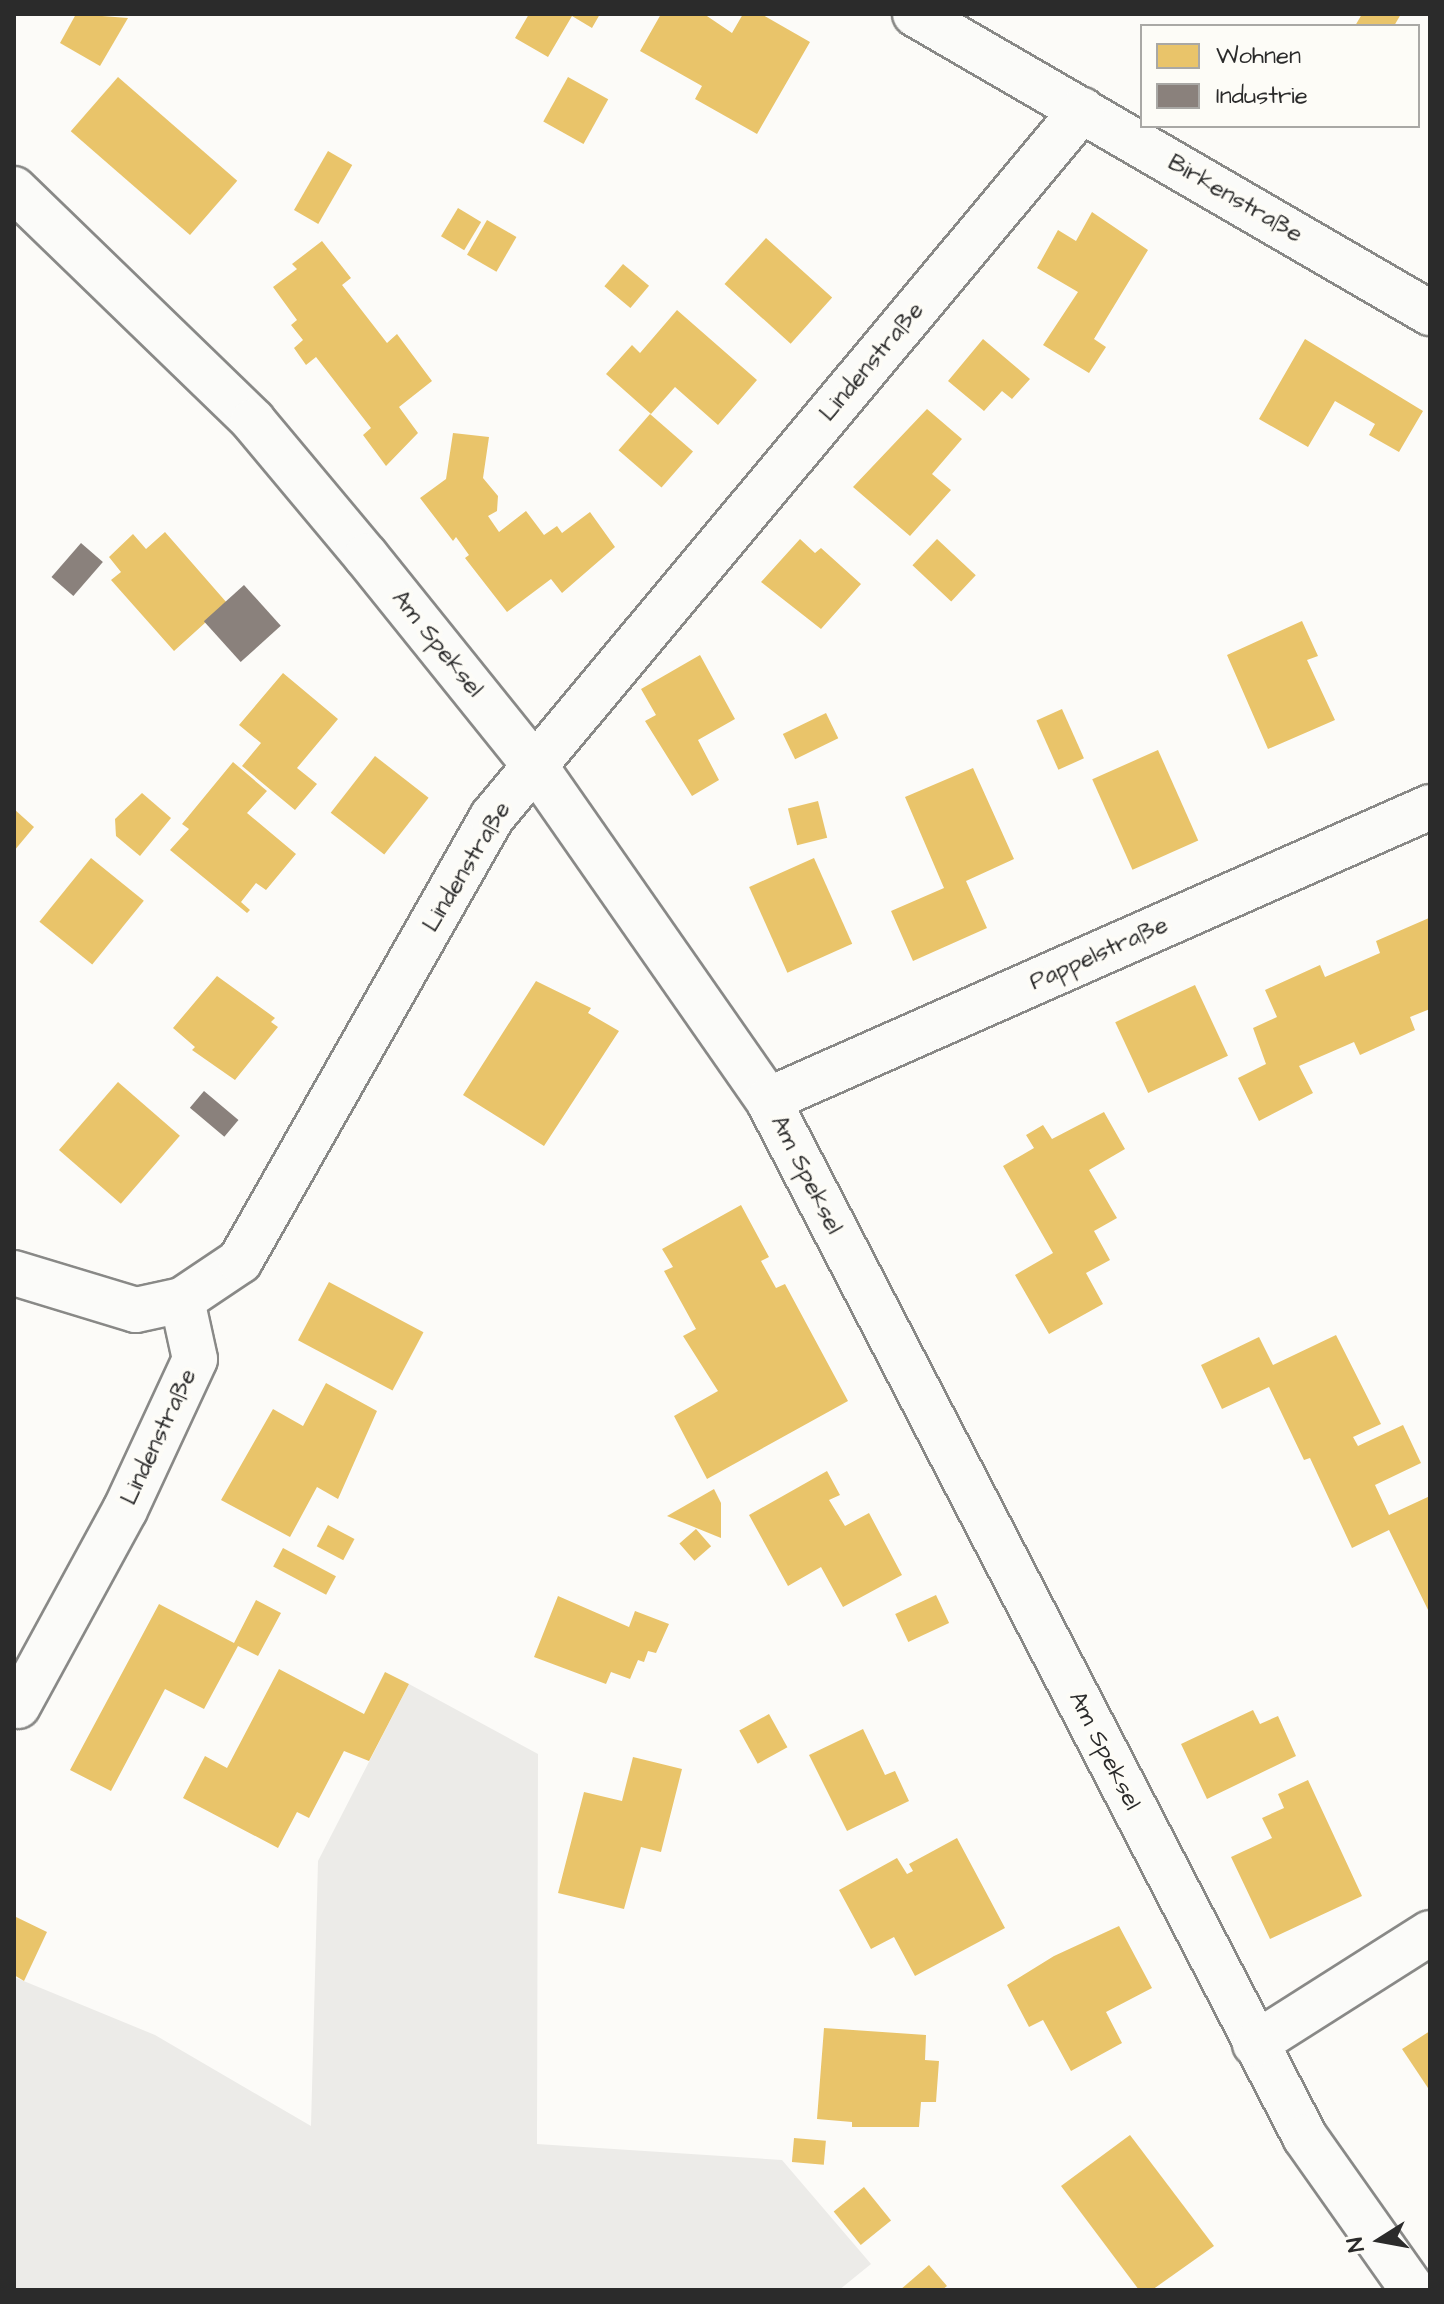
<!DOCTYPE html>
<html>
<head>
<meta charset="utf-8">
<style>
  body { margin:0 }
  #map { position:relative; width:1444px; height:2304px; overflow:hidden; background:#fcfbf8; font-family:"Architects Daughter",sans-serif }
  div>[style] { position:absolute }
  [style*='--x'] { left:calc(var(--x)*1px); top:calc(var(--y)*1px); width:calc(var(--w)*1px); rotate:calc(var(--a)*1deg) }
  .green>* { inset:0; background:#ecebe8 }
  .homes>* { inset:0; background:#e9c46a; transform-origin:0 0 }
  .industry>* { inset:0; background:#8a817c; transform-origin:0 0 }
  .roads { filter:drop-shadow(2px 0 #898987) drop-shadow(-2px 0 #898987) drop-shadow(0 2px #898987) drop-shadow(0 -2px #898987) }
  .minor>* { height:44px; margin:-22px; padding:0 22px; transform-origin:22px; border-radius:22px; background:#fbfbf9 }
  span { translate:-50% -50%; white-space:nowrap; text-align:center; line-height:1.15; -webkit-text-stroke:8px #fdfcf7; paint-order:stroke }
  .street-label { font-size:24px; color:#2b2b2b }
  .frame { position:absolute; inset:0; border:16px solid #2b2b2b; pointer-events:none }
  .legend { position:absolute; left:1140px; top:24px; width:280px; height:104px; box-sizing:border-box; background:#fdfcf7; border:2px solid #a9a8a5; margin:0; padding:10px 14px; list-style:none; font-size:24px; color:#2b2b2b }
  .legend li { display:flex; align-items:center; gap:16px; height:40px }
  .legend b { width:40px; border:2px solid #a9a8a5 }
  .north { position:absolute; left:1340px; top:2200px; width:80px; height:80px; -webkit-text-stroke:6px #fdfcf7; paint-order:stroke; rotate:259deg; font-size:22px; font-weight:700; line-height:32px; text-align:center; color:#2b2b2b }
  .north::after { content:''; display:block; margin:auto; width:28px; height:36px; background:#2b2b2b; clip-path:polygon(50% 0,100% 100%,50% 72%,0 100%) }
</style>
</head>
<body>
<div id="map">
  <div class="green">
    <i style="clip-path:polygon(409px 1684px,538px 1754px,537px 2144px,782px 2160px,871px 2264px,839px 2290px,14px 2290px,14px 1977px,155px 2035px,311px 2126px,318px 1861px)"></i>
  </div>
  <div class="homes">
    <i style="clip-path:polygon(76px 14px,128px 18px,100px 66px,60px 43px)"></i>
    <i style="clip-path:polygon(529px 14px,600px 14px,592px 28px,572px 16px,548px 57px,515px 38px)"></i>
    <i style="clip-path:polygon(661px 14px,704px 14px,732px 33px,743px 14px,761px 14px,810px 42px,757px 134px,695px 99px,702px 86px,640px 51px)"></i>
    <i style="clip-path:polygon(1362px 14px,1401px 14px,1394px 26px,1355px 26px)"></i>
    <i style="left:118px;top:77px;width:158px;height:72px;rotate:41deg"></i>
    <i style="left:568px;top:77px;width:46px;height:51px;rotate:29deg"></i>
    <i style="left:328px;top:151px;width:28px;height:68px;rotate:30deg"></i>
    <i style="left:458px;top:208px;width:27px;height:33px;rotate:31deg"></i>
    <i style="clip-path:polygon(1092px 212px,1148px 250px,1094px 339px,1106px 347px,1089px 373px,1043px 345px,1078px 292px,1037px 268px,1058px 230px,1076px 241px)"></i>
    <i style="left:487px;top:220px;width:34px;height:40px;rotate:30deg"></i>
    <i style="left:766px;top:238px;width:89px;height:62px;rotate:42deg"></i>
    <i style="clip-path:polygon(322px 241px,351px 278px,342px 285px,387px 343px,397px 334px,432px 381px,399px 407px,418px 433px,386px 466px,363px 435px,371px 428px,316px 357px,306px 365px,294px 348px,303px 340px,291px 325px,297px 320px,273px 287px,297px 269px,292px 264px)"></i>
    <i style="left:623px;top:264px;width:34px;height:29px;rotate:40deg"></i>
    <i style="clip-path:polygon(677px 310px,757px 380px,718px 425px,675px 387px,651px 414px,606px 374px,632px 345px,640px 353px)"></i>
    <i style="clip-path:polygon(983px 339px,1030px 379px,1012px 399px,1002px 391px,984px 411px,948px 381px)"></i>
    <i style="clip-path:polygon(1305px 339px,1423px 411px,1399px 452px,1369px 435px,1375px 424px,1335px 401px,1308px 447px,1259px 419px)"></i>
    <i style="clip-path:polygon(927px 409px,962px 439px,932px 474px,951px 490px,910px 536px,853px 487px)"></i>
    <i style="left:650px;top:414px;width:57px;height:48px;rotate:41deg"></i>
    <i style="clip-path:polygon(453px 433px,489px 437px,483px 478px,498px 496px,497px 511px,488px 516px,499px 532px,526px 511px,544px 535px,557px 526px,562px 533px,590px 512px,615px 547px,562px 593px,551px 579px,507px 612px,465px 558px,469px 555px,456px 537px,453px 541px,420px 498px,446px 479px)"></i>
    <i style="clip-path:polygon(165px 532px,227px 603px,174px 651px,111px 580px,121px 572px,109px 557px,133px 534px,146px 549px)"></i>
    <i style="clip-path:polygon(800px 539px,815px 553px,821px 548px,861px 584px,821px 629px,761px 582px)"></i>
    <i style="left:937px;top:539px;width:53px;height:36px;rotate:43deg"></i>
    <i style="clip-path:polygon(1302px 621px,1318px 656px,1307px 660px,1335px 720px,1268px 749px,1227px 655px)"></i>
    <i style="clip-path:polygon(700px 655px,735px 719px,698px 740px,719px 780px,692px 796px,645px 721px,656px 715px,641px 689px)"></i>
    <i style="clip-path:polygon(283px 673px,338px 719px,297px 768px,317px 784px,295px 810px,242px 766px,261px 743px,239px 725px)"></i>
    <i style="left:1062px;top:709px;width:54px;height:28px;rotate:66deg"></i>
    <i style="left:826px;top:713px;width:28px;height:48px;rotate:64deg"></i>
    <i style="left:1158px;top:750px;width:99px;height:72px;rotate:66deg"></i>
    <i style="left:375px;top:756px;width:68px;height:72px;rotate:38deg"></i>
    <i style="clip-path:polygon(233px 762px,267px 791px,247px 813px,296px 854px,266px 890px,256px 883px,241px 902px,250px 910px,247px 913px,170px 850px,189px 829px,182px 824px)"></i>
    <i style="clip-path:polygon(973px 768px,1014px 859px,966px 881px,987px 928px,913px 961px,891px 911px,944px 888px,905px 797px)"></i>
    <i style="clip-path:polygon(142px 793px,171px 818px,140px 856px,116px 836px,115px 819px)"></i>
    <i style="left:818px;top:801px;width:38px;height:31px;rotate:76deg"></i>
    <i style="clip-path:polygon(14px 809px,34px 827px,14px 851px)"></i>
    <i style="left:91px;top:858px;width:68px;height:82px;rotate:39deg"></i>
    <i style="left:814px;top:858px;width:94px;height:71px;rotate:66deg"></i>
    <i style="clip-path:polygon(1429px 918px,1430px 1009px,1410px 1017px,1415px 1030px,1360px 1055px,1354px 1042px,1299px 1066px,1313px 1093px,1259px 1121px,1238px 1078px,1266px 1064px,1253px 1028px,1277px 1017px,1265px 990px,1320px 965px,1325px 977px,1380px 953px,1376px 941px)"></i>
    <i style="clip-path:polygon(217px 976px,275px 1018px,271px 1022px,278px 1027px,235px 1080px,192px 1050px,195px 1047px,173px 1028px)"></i>
    <i style="clip-path:polygon(536px 981px,591px 1008px,588px 1013px,619px 1031px,544px 1146px,463px 1095px)"></i>
    <i style="left:1195px;top:985px;width:78px;height:88px;rotate:65deg"></i>
    <i style="left:118px;top:1082px;width:82px;height:90px;rotate:41deg"></i>
    <i style="clip-path:polygon(1104px 1112px,1125px 1149px,1089px 1170px,1117px 1218px,1094px 1231px,1110px 1260px,1086px 1273px,1103px 1304px,1049px 1334px,1015px 1275px,1053px 1253px,1003px 1166px,1034px 1148px,1026px 1135px,1043px 1125px,1052px 1139px)"></i>
    <i style="clip-path:polygon(741px 1205px,769px 1257px,761px 1261px,776px 1288px,785px 1284px,848px 1401px,707px 1479px,674px 1416px,718px 1391px,683px 1336px,696px 1329px,664px 1271px,673px 1267px,662px 1249px)"></i>
    <i style="left:329px;top:1282px;width:107px;height:66px;rotate:28deg"></i>
    <i style="clip-path:polygon(1336px 1335px,1381px 1424px,1353px 1437px,1358px 1446px,1403px 1425px,1421px 1463px,1375px 1485px,1389px 1515px,1430px 1496px,1430px 1614px,1389px 1530px,1352px 1548px,1310px 1458px,1304px 1460px,1269px 1387px,1222px 1409px,1201px 1365px,1259px 1337px,1273px 1365px)"></i>
    <i style="clip-path:polygon(326px 1383px,377px 1411px,338px 1499px,317px 1487px,290px 1537px,221px 1500px,273px 1409px,303px 1426px)"></i>
    <i style="clip-path:polygon(827px 1471px,840px 1495px,829px 1500px,845px 1526px,869px 1513px,902px 1575px,843px 1607px,821px 1567px,788px 1586px,749px 1515px)"></i>
    <i style="clip-path:polygon(714px 1489px,721px 1503px,721px 1538px,667px 1516px)"></i>
    <i style="left:328px;top:1525px;width:30px;height:24px;rotate:28deg"></i>
    <i style="left:696px;top:1529px;width:23px;height:22px;rotate:49deg"></i>
    <i style="left:283px;top:1548px;width:60px;height:21px;rotate:28deg"></i>
    <i style="left:936px;top:1595px;width:31px;height:45px;rotate:65deg"></i>
    <i style="clip-path:polygon(558px 1596px,629px 1627px,635px 1611px,669px 1624px,656px 1653px,648px 1651px,644px 1662px,638px 1660px,630px 1679px,611px 1672px,606px 1684px,534px 1657px)"></i>
    <i style="clip-path:polygon(256px 1600px,281px 1613px,258px 1656px,238px 1646px,204px 1709px,165px 1689px,111px 1791px,70px 1770px,159px 1604px,234px 1643px)"></i>
    <i style="clip-path:polygon(279px 1669px,364px 1714px,385px 1672px,409px 1684px,369px 1761px,344px 1751px,309px 1818px,297px 1812px,278px 1848px,183px 1798px,205px 1756px,227px 1768px)"></i>
    <i style="clip-path:polygon(1253px 1710px,1260px 1724px,1278px 1716px,1296px 1756px,1207px 1799px,1181px 1744px)"></i>
    <i style="left:769px;top:1714px;width:38px;height:34px;rotate:61deg"></i>
    <i style="clip-path:polygon(863px 1729px,885px 1775px,895px 1771px,909px 1801px,847px 1831px,809px 1755px)"></i>
    <i style="clip-path:polygon(633px 1757px,682px 1769px,661px 1852px,641px 1847px,624px 1909px,558px 1893px,584px 1792px,622px 1801px)"></i>
    <i style="clip-path:polygon(1308px 1780px,1362px 1896px,1270px 1939px,1231px 1857px,1272px 1838px,1262px 1818px,1284px 1808px,1278px 1794px)"></i>
    <i style="clip-path:polygon(957px 1838px,1005px 1928px,915px 1976px,894px 1937px,871px 1949px,839px 1890px,897px 1858px,907px 1874px,913px 1871px,909px 1864px)"></i>
    <i style="clip-path:polygon(14px 1916px,47px 1932px,24px 1981px,14px 1975px)"></i>
    <i style="clip-path:polygon(1119px 1926px,1152px 1988px,1106px 2012px,1122px 2043px,1071px 2071px,1043px 2020px,1029px 2027px,1007px 1985px,1054px 1956px)"></i>
    <i style="clip-path:polygon(824px 2028px,926px 2035px,925px 2060px,939px 2061px,936px 2102px,921px 2102px,919px 2127px,852px 2127px,852px 2122px,817px 2119px)"></i>
    <i style="clip-path:polygon(1430px 2031px,1430px 2091px,1402px 2049px)"></i>
    <i style="clip-path:polygon(1130px 2135px,1214px 2246px,1152px 2290px,1139px 2290px,1061px 2186px)"></i>
    <i style="left:794px;top:2138px;width:32px;height:24px;rotate:5deg"></i>
    <i style="left:864px;top:2187px;width:43px;height:39px;rotate:51deg"></i>
    <i style="clip-path:polygon(929px 2265px,947px 2286px,942px 2290px,900px 2290px)"></i>
  </div>
  <div class="industry">
    <i style="left:81px;top:543px;width:29px;height:45px;rotate:41deg"></i>
    <i style="left:244px;top:585px;width:55px;height:54px;rotate:48deg"></i>
    <i style="left:204px;top:1091px;width:45px;height:22px;rotate:40deg"></i>
  </div>
  <div class="roads">
    <div class="minor">
      <i style="--x:915;--y:14;--w:596;--a:30.14"></i>
      <i style="--x:14;--y:189;--w:333;--a:44.1"></i>
      <i style="--x:253;--y:421;--w:176;--a:50.1"></i>
      <i style="--x:366;--y:556;--w:270;--a:51.2"></i>
      <i style="--x:535;--y:766;--w:407;--a:55.1"></i>
      <i style="--x:768;--y:1100;--w:1168;--a:62.62"></i>
      <i style="--x:1305;--y:2137;--w:187;--a:54.8"></i>
      <i style="--x:768;--y:1100;--w:724;--a:-23.87"></i>
      <i style="--x:14;--y:1273;--w:127;--a:16.9"></i>
      <i style="--x:136;--y:1310;--w:47;--a:-12.3"></i>
      <i style="--x:182;--y:1300;--w:70;--a:-33.9"></i>
      <i style="--x:240;--y:1261;--w:511;--a:-60.42"></i>
      <i style="--x:492;--y:817;--w:921;--a:-50.15"></i>
      <i style="--x:18;--y:1706;--w:223;--a:-61.4"></i>
      <i style="--x:125;--y:1510;--w:166;--a:-65.1"></i>
      <i style="--x:195;--y:1359;--w:60;--a:-102.4"></i>
      <i style="--x:1255;--y:2044;--w:207;--a:-32.4"></i>
    </div>
  </div>
  <div class="street-label">
    <span style="left:1235px;top:199px;rotate:30deg">Birkenstraße</span>
    <span style="left:872px;top:362px;rotate:-50deg">Lindenstraße</span>
    <span style="left:437px;top:644px;rotate:51deg">Am Speksel</span>
    <span style="left:467px;top:867px;rotate:-59deg">Lindenstraße</span>
    <span style="left:1099px;top:954px;rotate:-24deg">Pappelstraße</span>
    <span style="left:806px;top:1175px;rotate:63deg">Am Speksel</span>
    <span style="left:159px;top:1437px;rotate:-65deg">Lindenstraße</span>
    <span style="left:1104px;top:1751px;rotate:63deg">Am Speksel</span>
  </div>
  <div class="frame"></div>
  <ul class="legend">
  <li><b style="height:22px;background:#e9c46a"></b>Wohnen</li>
  <li><b style="height:22px;background:#8a817c"></b>Industrie</li>
  </ul>
  <div class="north">N</div>
</div>
</body>
</html>
